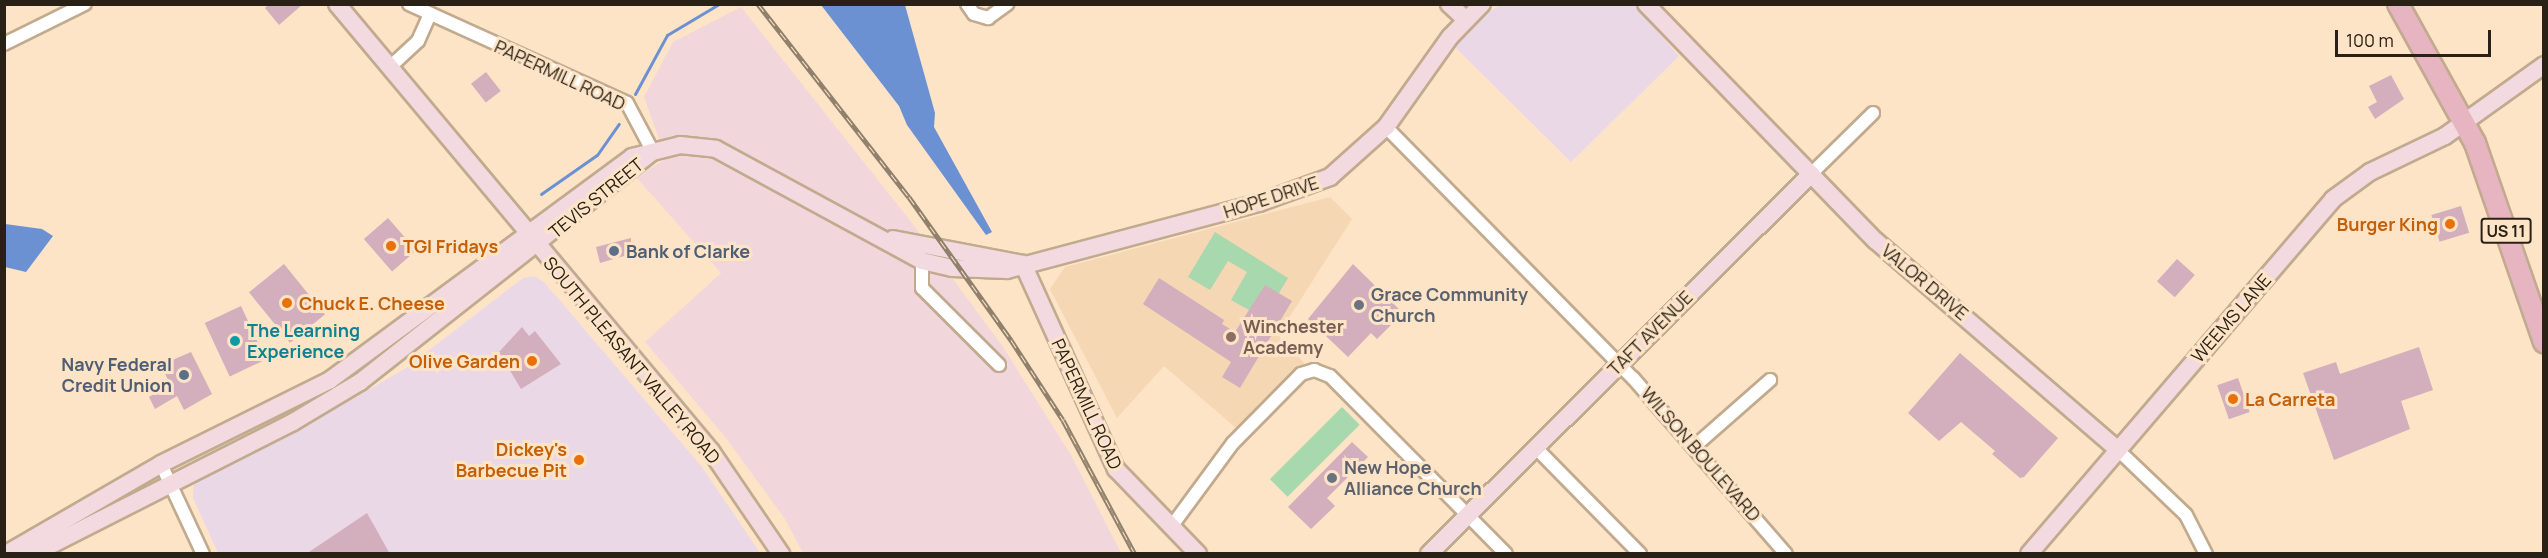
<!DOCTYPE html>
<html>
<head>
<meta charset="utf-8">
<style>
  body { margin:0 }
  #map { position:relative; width:2548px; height:558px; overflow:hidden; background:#fde4c7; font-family:Manrope,sans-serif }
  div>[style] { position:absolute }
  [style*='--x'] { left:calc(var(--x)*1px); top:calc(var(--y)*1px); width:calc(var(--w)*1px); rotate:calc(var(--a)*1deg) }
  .commercial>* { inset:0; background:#ebd8e7 }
  .industrial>* { inset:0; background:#f1d7dc }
  .built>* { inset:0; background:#f5d7b4 }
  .green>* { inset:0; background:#a8d8ad; transform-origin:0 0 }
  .water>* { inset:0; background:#6b91d3 }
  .stream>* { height:3px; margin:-1.5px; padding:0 1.5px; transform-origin:1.5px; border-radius:1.5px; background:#6b91d3 }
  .building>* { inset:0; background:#d3aebc; transform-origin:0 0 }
  .roads { filter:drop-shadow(2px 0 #c1aa8e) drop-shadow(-2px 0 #c1aa8e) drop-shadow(0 2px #c1aa8e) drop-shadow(0 -2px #c1aa8e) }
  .street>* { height:12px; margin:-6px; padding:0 6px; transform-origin:6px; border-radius:6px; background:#fff }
  .secondary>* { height:16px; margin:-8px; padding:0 8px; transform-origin:8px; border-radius:8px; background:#f3dae0 }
  .primary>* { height:20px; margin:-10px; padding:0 10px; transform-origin:10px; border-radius:10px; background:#e7b4c1 }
  .rail>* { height:5px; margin-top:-2.5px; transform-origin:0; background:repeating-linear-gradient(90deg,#fde4c7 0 9px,#91806c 0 18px); box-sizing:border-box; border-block:2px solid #91806c }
  .dots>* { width:16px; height:16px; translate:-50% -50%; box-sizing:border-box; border:3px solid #fde4c7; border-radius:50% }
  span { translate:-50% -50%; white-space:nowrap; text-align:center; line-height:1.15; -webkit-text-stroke:6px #fde4c7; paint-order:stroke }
  .shield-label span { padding:2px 4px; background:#fde4c7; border:2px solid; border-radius:4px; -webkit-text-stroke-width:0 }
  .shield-label { font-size:16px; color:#2a2116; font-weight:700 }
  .street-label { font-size:18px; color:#2a2116 }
  .food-label { font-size:18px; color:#c56008; font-weight:700 }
  .right { translate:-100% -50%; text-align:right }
  .left { translate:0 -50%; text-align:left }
  .service-label { font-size:18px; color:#4e5e75; font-weight:700 }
  .worship-label { font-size:18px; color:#5b616d; font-weight:700 }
  .education-label { font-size:18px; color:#785e54; font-weight:700 }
  .culture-label { font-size:18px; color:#0d838f; font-weight:700 }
  .frame { position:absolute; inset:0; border:6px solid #2a2116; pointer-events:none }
  .scale { position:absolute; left:2335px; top:30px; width:156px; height:27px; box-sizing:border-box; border:3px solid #2a2116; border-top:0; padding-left:8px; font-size:18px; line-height:21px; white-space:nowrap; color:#2a2116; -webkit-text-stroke:4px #fde4c7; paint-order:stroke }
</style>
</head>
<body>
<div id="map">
  <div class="commercial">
    <i style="clip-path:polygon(1500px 5px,1634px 5px,1679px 56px,1571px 162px,1453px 45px,1473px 22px)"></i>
    <i style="clip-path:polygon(534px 276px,544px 282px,702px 467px,760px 553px,218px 553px,193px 498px,194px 482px,306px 426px,406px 368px,523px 278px)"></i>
  </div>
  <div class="industrial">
    <i style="clip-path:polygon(741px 7px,912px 223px,1003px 347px,1071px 455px,1121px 553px,803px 553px,785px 519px,726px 438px,645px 342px,721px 273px,636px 177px,666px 159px,644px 97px,673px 42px)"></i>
  </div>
  <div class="built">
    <i style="clip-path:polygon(1330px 197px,1352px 219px,1278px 335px,1305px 364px,1236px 428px,1164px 366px,1117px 418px,1050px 289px,1065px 267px)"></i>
  </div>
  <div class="green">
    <i style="clip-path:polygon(1215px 232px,1288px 278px,1279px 293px,1249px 310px,1231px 300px,1247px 272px,1228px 261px,1210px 290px,1188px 277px)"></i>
    <i style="left:1342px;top:407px;width:25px;height:102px;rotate:45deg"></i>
  </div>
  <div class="water">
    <i style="clip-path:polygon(821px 5px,905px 5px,935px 113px,934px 127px,992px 232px,986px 235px,907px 125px,899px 106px)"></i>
    <i style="clip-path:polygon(5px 224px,42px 229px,53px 236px,26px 272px,5px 267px)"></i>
  </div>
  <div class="stream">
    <i style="--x:635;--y:94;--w:67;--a:-61.5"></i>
    <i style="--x:667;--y:35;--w:61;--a:-30.8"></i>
    <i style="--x:541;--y:194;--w:68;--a:-34.9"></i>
    <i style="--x:597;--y:155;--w:38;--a:-55"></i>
  </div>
  <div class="building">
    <i style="clip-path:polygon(269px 4px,303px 4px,279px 25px,265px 8px)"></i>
    <i style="left:486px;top:72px;width:24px;height:19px;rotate:52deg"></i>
    <i style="clip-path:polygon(2391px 75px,2404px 99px,2375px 119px,2368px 107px,2377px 102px,2369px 86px)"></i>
    <i style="left:2461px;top:206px;width:28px;height:31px;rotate:73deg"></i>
    <i style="left:388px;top:218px;width:43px;height:32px;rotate:49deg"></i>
    <i style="clip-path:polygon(631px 238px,631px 254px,600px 263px,596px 247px)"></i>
    <i style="left:2177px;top:259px;width:24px;height:30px;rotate:42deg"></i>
    <i style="left:284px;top:264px;width:65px;height:45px;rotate:51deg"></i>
    <i style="clip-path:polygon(1353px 264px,1403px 313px,1377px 339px,1371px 333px,1348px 357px,1308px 319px)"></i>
    <i style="clip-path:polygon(1159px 278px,1224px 320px,1222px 324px,1235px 332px,1265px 285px,1292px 301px,1240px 388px,1222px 377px,1231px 362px,1143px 304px)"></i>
    <i style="left:241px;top:306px;width:59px;height:40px;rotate:65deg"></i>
    <i style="clip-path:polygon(522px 327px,529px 336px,535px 331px,561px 364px,521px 389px,499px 352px)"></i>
    <i style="clip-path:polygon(2419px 347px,2433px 390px,2401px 401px,2410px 429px,2334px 460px,2303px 373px,2336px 362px,2340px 374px)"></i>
    <i style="clip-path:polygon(191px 352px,212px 394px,184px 410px,177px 396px,155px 409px,149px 397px,170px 384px,161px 365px)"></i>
    <i style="clip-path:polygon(1960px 353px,2058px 438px,2024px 477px,2020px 478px,1992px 454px,1995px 451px,1961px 422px,1939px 441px,1908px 413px)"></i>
    <i style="left:2238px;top:378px;width:36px;height:22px;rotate:71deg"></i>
    <i style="clip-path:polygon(1352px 442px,1368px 457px,1327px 498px,1335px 506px,1311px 529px,1288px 507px)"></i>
    <i style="clip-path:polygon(367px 513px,390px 554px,306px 554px)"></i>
  </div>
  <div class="roads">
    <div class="street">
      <i style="--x:409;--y:4;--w:239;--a:24.4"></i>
      <i style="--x:627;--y:103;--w:55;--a:62"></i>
      <i style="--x:967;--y:4;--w:12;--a:55"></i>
      <i style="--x:974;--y:14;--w:15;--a:16"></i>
      <i style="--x:988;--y:18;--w:24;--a:-36"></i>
      <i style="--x:4;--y:44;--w:90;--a:-26.3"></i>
      <i style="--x:391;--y:66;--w:37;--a:-43"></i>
      <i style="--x:418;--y:41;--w:30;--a:-66"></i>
      <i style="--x:1386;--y:127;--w:352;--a:45.5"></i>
      <i style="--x:1633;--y:378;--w:233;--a:49"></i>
      <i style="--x:1811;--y:174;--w:87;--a:-44.5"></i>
      <i style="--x:922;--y:261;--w:27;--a:90"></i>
      <i style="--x:922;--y:288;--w:109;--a:45"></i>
      <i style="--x:1695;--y:446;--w:100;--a:-41.3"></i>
      <i style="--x:1535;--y:447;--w:150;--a:45.5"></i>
      <i style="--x:2117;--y:449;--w:95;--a:43.7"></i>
      <i style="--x:2186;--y:515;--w:44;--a:62.9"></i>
      <i style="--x:161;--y:464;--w:99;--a:65"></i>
      <i style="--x:1171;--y:527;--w:104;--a:-53.6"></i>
      <i style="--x:1233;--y:443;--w:97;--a:-45.4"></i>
      <i style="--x:1301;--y:374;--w:14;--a:-17"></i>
      <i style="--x:1314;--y:370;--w:17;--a:21"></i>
      <i style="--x:1330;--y:376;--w:250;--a:45.3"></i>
    </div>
    <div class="secondary">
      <i style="--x:337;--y:4;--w:583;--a:50.08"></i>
      <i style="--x:711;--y:451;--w:125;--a:55.8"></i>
      <i style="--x:1449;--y:4;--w:22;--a:43"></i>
      <i style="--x:1646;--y:4;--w:330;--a:45.9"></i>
      <i style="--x:1876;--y:241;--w:318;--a:40.8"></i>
      <i style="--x:893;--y:239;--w:132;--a:10.9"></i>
      <i style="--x:1023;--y:264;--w:225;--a:65.6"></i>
      <i style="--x:1116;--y:469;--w:118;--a:46"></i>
      <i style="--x:6;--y:554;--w:179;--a:-30.1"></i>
      <i style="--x:161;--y:464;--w:189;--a:-26.4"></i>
      <i style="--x:330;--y:380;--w:375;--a:-36.4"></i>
      <i style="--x:632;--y:157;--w:49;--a:-14"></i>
      <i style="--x:680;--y:145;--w:36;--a:6"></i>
      <i style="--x:716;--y:149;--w:234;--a:28.5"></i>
      <i style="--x:922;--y:261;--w:31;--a:13"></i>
      <i style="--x:952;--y:268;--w:55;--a:2.1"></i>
      <i style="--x:1007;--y:270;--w:261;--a:-14.9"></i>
      <i style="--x:1259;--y:203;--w:76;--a:-20.1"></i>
      <i style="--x:1330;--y:177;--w:75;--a:-41.8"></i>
      <i style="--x:1386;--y:127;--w:110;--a:-54.6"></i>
      <i style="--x:1450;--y:37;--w:46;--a:-45.9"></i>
      <i style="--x:33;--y:554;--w:292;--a:-26.9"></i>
      <i style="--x:293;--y:422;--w:78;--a:-30.8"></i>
      <i style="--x:360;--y:382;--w:372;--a:-38.2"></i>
      <i style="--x:1429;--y:554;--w:539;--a:-44.85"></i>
      <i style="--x:2029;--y:554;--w:467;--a:-49.4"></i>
      <i style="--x:2333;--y:199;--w:46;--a:-36.1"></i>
      <i style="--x:2370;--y:172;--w:83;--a:-25.6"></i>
      <i style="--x:2445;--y:136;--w:122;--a:-35.6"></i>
    </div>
    <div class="primary">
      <i style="--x:2398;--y:4;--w:159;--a:61"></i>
      <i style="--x:2475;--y:143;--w:211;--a:70.9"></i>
    </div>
  </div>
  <div class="rail">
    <i style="--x:758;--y:4;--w:245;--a:52"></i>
    <i style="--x:909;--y:197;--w:176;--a:54.5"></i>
    <i style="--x:1011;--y:340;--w:95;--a:57"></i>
    <i style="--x:1063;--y:420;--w:152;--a:61.8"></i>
  </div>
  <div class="dots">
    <i style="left:2450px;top:224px;background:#e8710a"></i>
    <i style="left:391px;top:246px;background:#e8710a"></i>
    <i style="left:614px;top:251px;background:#5c6f8a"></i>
    <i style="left:287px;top:303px;background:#e8710a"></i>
    <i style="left:1359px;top:305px;background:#6b7280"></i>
    <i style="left:1231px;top:337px;background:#8d6e63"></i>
    <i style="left:235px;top:341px;background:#0f9aa8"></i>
    <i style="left:532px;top:361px;background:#e8710a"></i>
    <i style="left:184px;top:375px;background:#5c6f8a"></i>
    <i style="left:2233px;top:399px;background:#e8710a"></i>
    <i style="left:579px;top:460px;background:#e8710a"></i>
    <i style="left:1332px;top:478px;background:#6b7280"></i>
  </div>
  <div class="shield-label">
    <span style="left:2506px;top:231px">US 11</span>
  </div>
  <div class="street-label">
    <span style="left:560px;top:75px;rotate:25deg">PAPERMILL ROAD</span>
    <span style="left:1271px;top:197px;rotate:-18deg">HOPE DRIVE</span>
    <span style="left:596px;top:198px;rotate:-39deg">TEVIS STREET</span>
    <span style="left:1925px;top:282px;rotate:40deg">VALOR DRIVE</span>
    <span style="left:2231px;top:318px;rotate:-49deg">WEEMS LANE</span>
    <span style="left:1650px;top:333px;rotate:-45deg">TAFT AVENUE</span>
    <span style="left:632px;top:360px;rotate:50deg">SOUTH PLEASANT VALLEY ROAD</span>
    <span style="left:1087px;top:404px;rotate:65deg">PAPERMILL ROAD</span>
    <span style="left:1701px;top:454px;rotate:49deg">WILSON BOULEVARD</span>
  </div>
  <div class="food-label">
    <span class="right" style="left:2438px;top:224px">Burger King</span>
    <span class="left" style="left:403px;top:246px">TGI Fridays</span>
    <span class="left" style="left:299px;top:303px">Chuck E. Cheese</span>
    <span class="right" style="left:520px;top:361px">Olive Garden</span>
    <span class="left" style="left:2245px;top:399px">La Carreta</span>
    <span class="right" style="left:567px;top:460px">Dickey's<br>Barbecue Pit</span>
  </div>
  <div class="service-label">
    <span class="left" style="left:626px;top:251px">Bank of Clarke</span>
    <span class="right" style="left:172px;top:375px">Navy Federal<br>Credit Union</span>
  </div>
  <div class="worship-label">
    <span class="left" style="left:1371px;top:305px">Grace Community<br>Church</span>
    <span class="left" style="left:1344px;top:478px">New Hope<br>Alliance Church</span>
  </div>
  <div class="education-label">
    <span class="left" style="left:1243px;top:337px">Winchester<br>Academy</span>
  </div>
  <div class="culture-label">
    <span class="left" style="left:247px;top:341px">The Learning<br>Experience</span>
  </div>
  <div class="frame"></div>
  <div class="scale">100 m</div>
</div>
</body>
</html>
